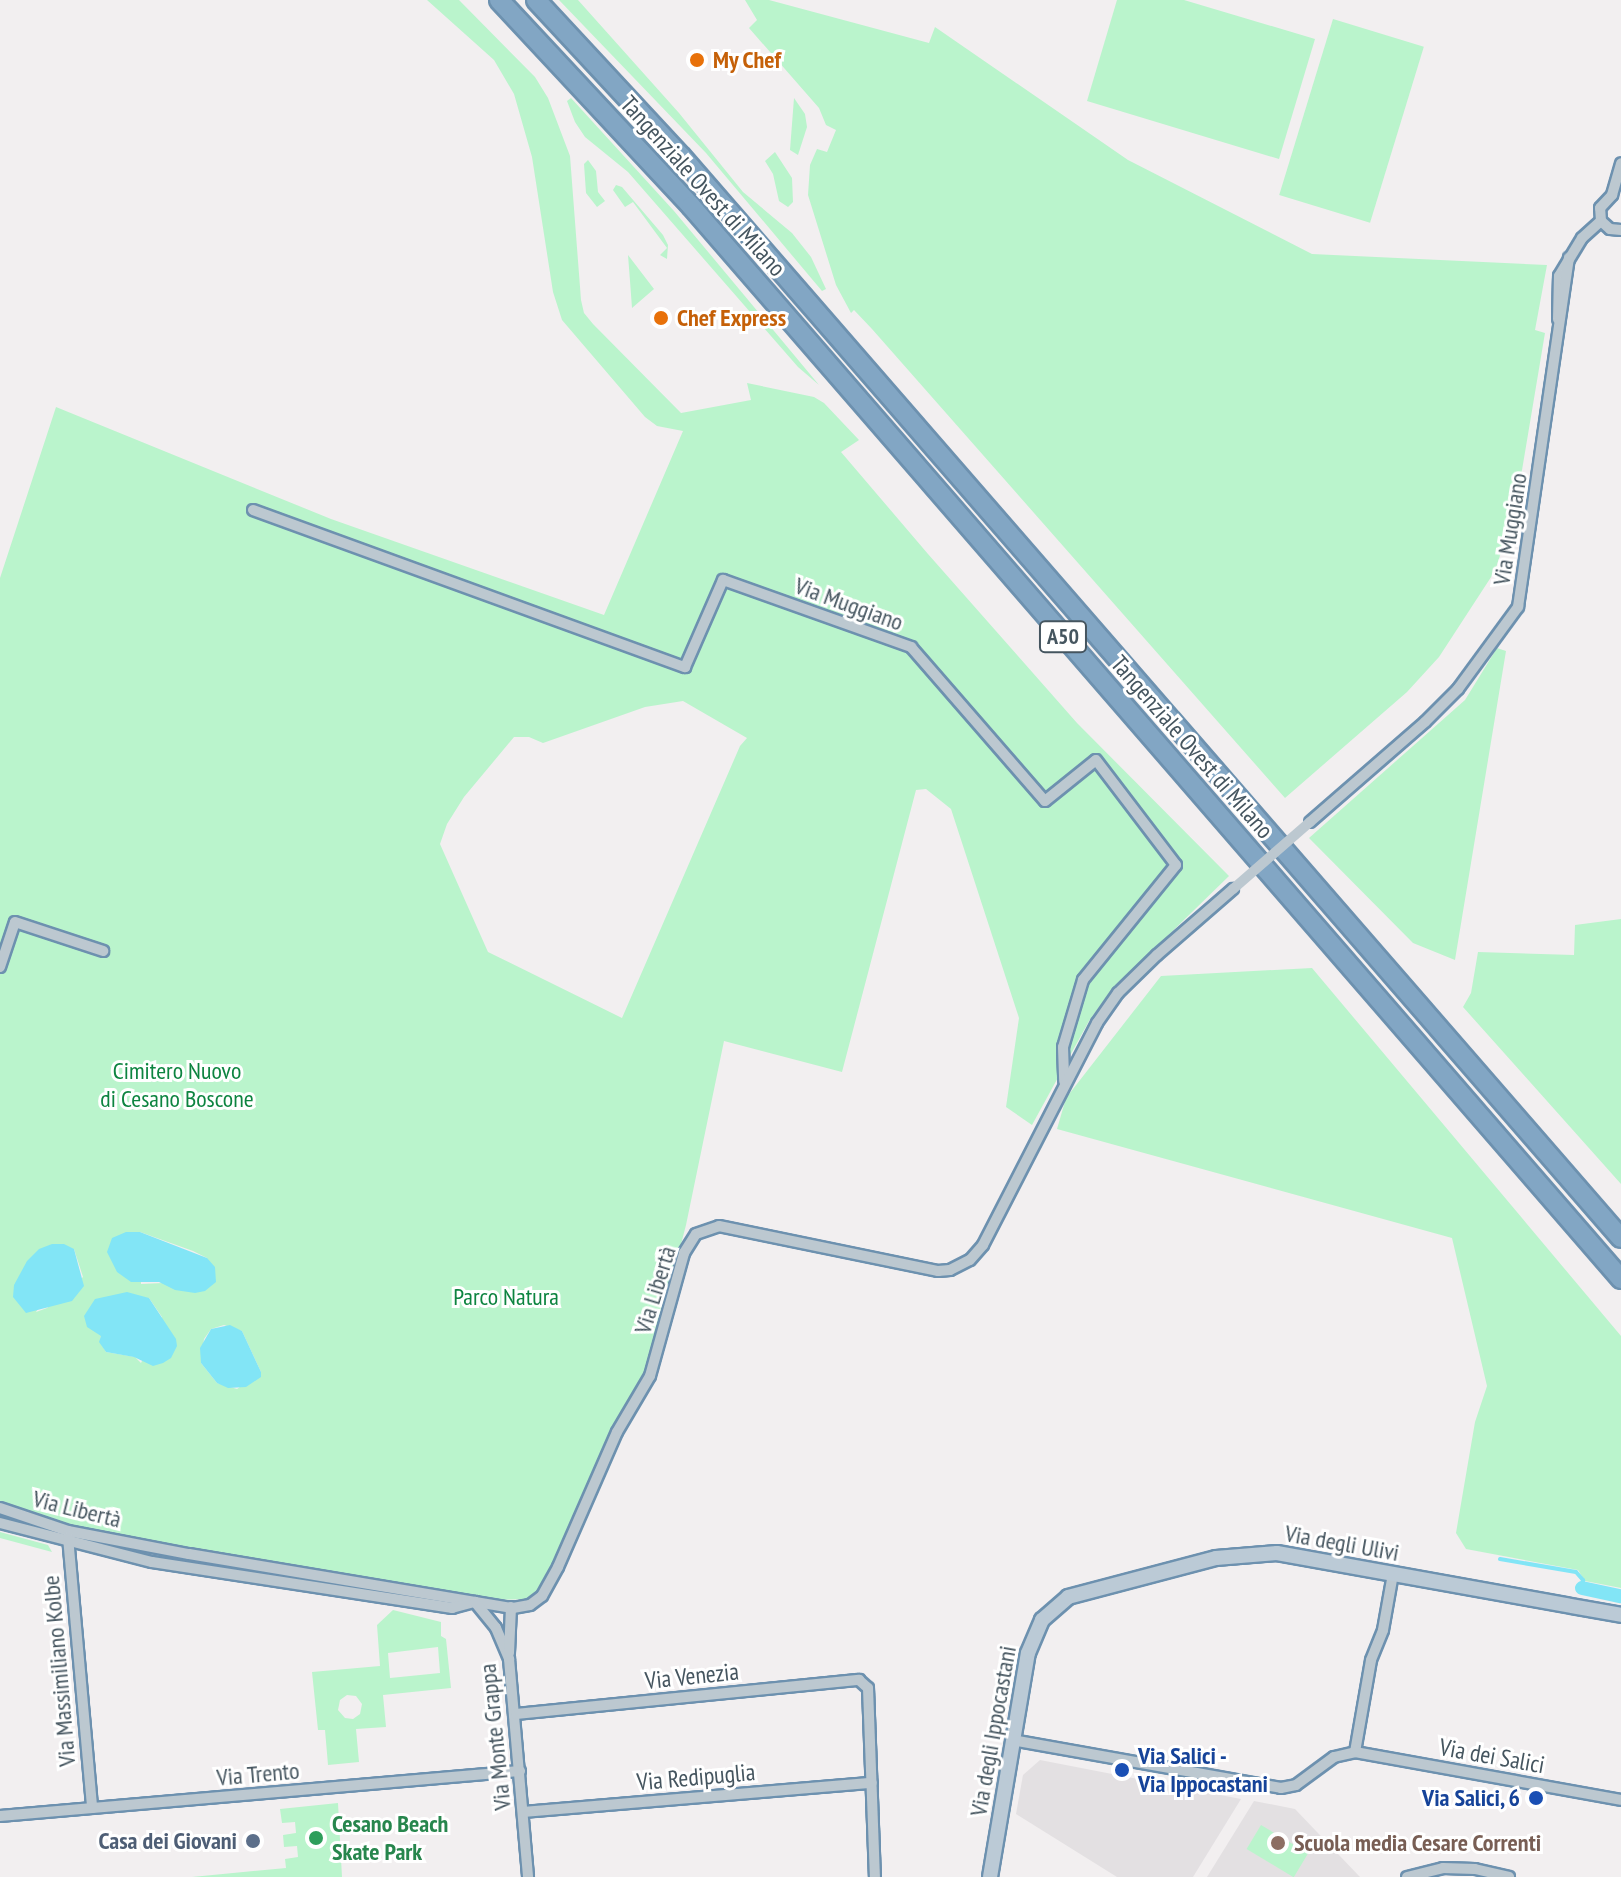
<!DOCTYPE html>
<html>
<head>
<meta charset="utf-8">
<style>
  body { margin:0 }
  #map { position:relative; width:1621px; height:1877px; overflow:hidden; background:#f2eff0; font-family:"PT Sans Narrow",sans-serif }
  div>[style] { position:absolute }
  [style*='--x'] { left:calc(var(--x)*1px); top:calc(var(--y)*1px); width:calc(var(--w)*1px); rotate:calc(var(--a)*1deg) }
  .education>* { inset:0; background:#e3e0e2 }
  .green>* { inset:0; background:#baf4cc; transform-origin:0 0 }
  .water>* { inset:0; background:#82e5f6 }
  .stream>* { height:4px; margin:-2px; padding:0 2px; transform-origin:2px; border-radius:2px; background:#82e5f6 }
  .canal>* { height:14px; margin:-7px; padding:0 7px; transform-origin:7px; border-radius:7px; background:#82e5f6 }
  .roads { filter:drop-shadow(2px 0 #6d91af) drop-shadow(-2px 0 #6d91af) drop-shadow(0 2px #6d91af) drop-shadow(0 -2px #6d91af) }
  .street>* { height:10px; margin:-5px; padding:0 5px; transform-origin:5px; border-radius:5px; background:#bcc8d0 }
  .secondary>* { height:14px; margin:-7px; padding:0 7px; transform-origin:7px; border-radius:7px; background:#bbcad6 }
  .highway>* { height:18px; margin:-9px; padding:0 9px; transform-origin:9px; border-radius:9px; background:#82a6c4 }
  .street-bridge>* { height:10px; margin:-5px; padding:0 5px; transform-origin:5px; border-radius:5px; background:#bcc8d0 }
  .dots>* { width:22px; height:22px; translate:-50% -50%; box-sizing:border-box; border:4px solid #fff; border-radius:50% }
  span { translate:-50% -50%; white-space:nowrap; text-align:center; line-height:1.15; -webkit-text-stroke:6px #fff; paint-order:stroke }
  .shield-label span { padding:2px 6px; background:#fff; border:2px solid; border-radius:6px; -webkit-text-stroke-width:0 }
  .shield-label { font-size:22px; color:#45555f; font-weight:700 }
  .food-label { font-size:24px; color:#c56008; font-weight:700 }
  .left { translate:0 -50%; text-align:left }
  .street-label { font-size:24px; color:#45555f }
  .park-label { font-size:24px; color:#0d8440 }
  .transit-label { font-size:24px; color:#164399; font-weight:700 }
  .right { translate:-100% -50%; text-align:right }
  .leisure-label { font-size:24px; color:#27864d; font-weight:700 }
  .service-label { font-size:24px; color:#4e5e75; font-weight:700 }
  .education-label { font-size:24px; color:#785e54; font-weight:700 }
</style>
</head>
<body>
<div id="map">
  <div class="education">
    <i style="clip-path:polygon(1040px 1760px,1241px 1799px,1193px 1877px,1117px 1877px,1016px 1814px,1023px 1775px)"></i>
    <i style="clip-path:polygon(1254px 1801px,1295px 1809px,1360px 1877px,1207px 1877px)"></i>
  </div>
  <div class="green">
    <i style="clip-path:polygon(evenodd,427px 0,459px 0,535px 77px,548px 98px,570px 156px,581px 300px,584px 313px,593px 324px,681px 413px,751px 400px,747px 383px,814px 397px,824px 403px,859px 440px,841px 452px,928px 554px,1077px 723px,1229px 876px,1109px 993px,1089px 1021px,1032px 1125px,1006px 1107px,1019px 1018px,951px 809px,926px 789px,916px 790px,842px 1072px,724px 1041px,686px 1225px,652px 1356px,543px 1587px,528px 1599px,490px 1600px,68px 1527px,0 1502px,0 578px,56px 407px,331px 519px,604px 615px,683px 431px,657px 426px,645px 417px,562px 320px,553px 292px,532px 157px,514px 94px,494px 60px,427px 0,683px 701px,747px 738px,740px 746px,622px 1018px,488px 952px,440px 844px,447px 824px,464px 797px,514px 737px,529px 737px,543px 743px,645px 707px,683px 701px,427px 0,140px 1232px,193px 1251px,207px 1258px,163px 1283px,141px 1284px,140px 1232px,427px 0,74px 1249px,83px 1277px,47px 1308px,36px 1312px,74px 1249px,427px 0,149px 1298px,162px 1317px,141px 1363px,135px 1357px,106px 1352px,100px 1342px,101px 1336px,149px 1298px,427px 0,224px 1325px,242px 1331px,261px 1372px,237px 1389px,217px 1383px,201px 1363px,204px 1339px,211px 1329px,224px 1325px)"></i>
    <i style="clip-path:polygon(559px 0,578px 0,679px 113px,743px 192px,792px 233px,811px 257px,826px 289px,822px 291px,706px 153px)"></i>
    <i style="clip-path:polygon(745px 0,769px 0,929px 43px,935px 27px,1128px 160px,1312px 254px,1547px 265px,1535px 330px,1545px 333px,1516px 506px,1495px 571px,1439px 657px,1407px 692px,1285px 798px,872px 329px,854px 310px,851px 313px,836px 285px,808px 195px,810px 165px,817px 149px,827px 152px,836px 130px,826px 125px,819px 108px,749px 28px,757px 20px)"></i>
    <i style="clip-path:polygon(1117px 0,1184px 0,1315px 39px,1279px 159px,1087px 101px)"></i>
    <i style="left:1333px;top:19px;width:95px;height:184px;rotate:17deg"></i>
    <i style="clip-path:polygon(571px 98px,674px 211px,819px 385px,798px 367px,628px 172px,585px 137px,575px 122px,567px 101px)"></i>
    <i style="clip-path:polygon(794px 98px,805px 114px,807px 127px,798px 155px,790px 150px)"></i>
    <i style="clip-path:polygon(775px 152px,792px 178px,793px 202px,788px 207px,779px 201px,773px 174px,765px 161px)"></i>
    <i style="clip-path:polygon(588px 160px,596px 171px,598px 192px,605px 201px,597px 207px,586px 193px,584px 164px)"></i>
    <i style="clip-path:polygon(616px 185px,622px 187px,663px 235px,668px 245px,667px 259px,660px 255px,667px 248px,633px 202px,625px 207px,613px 190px)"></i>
    <i style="clip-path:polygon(628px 255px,654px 289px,632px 308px,630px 281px)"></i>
    <i style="clip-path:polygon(1497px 648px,1506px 651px,1455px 960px,1413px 943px,1309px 838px,1465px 700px)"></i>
    <i style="clip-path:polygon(1621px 919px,1621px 1184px,1463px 1007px,1471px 993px,1478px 952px,1574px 955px,1575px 925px)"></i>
    <i style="clip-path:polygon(1312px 968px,1621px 1336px,1621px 1588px,1585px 1581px,1578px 1570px,1466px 1549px,1456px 1533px,1475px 1422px,1487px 1386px,1452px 1238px,1057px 1129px,1066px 1098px,1161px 976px)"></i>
    <i style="clip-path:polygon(0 1532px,48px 1545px,52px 1552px,0 1538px)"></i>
    <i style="clip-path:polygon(evenodd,393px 1610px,441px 1622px,441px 1636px,446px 1639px,451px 1688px,383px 1695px,386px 1727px,356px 1729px,359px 1762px,328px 1765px,325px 1730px,318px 1730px,312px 1672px,380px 1666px,377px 1625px,393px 1610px,438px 1647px,440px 1673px,390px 1678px,388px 1653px,438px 1647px,393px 1610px,347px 1695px,356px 1696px,362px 1704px,360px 1714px,353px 1719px,345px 1718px,338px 1710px,340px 1700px,347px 1695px)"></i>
    <i style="clip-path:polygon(338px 1803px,342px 1877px,192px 1877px,286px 1868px,285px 1859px,298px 1857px,297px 1846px,284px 1847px,283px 1835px,296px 1833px,295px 1822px,282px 1823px,280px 1809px)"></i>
    <i style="left:1261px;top:1825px;width:55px;height:28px;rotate:31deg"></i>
  </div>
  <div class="water">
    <i style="clip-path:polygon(126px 1232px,140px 1232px,207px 1258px,215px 1267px,216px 1282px,205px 1291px,195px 1293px,175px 1290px,159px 1282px,131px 1282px,117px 1272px,107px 1252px,112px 1238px)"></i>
    <i style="clip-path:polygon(52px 1244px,64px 1244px,74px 1249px,84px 1286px,72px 1301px,26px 1313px,13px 1297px,14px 1285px,27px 1261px,39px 1249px)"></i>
    <i style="clip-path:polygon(127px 1292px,149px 1298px,176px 1339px,177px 1346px,171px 1358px,163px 1363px,153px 1366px,134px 1357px,106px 1352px,99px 1342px,101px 1336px,87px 1327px,84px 1316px,95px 1299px)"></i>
    <i style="clip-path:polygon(230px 1325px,242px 1331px,261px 1372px,261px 1377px,246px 1387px,228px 1388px,217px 1383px,201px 1363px,200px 1348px,211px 1329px)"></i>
  </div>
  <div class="stream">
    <i style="--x:1500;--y:1559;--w:77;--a:9.7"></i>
    <i style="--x:1576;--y:1572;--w:11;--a:49"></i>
    <i style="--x:1583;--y:1580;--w:8;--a:97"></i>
  </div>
  <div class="canal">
    <i style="--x:1582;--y:1588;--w:40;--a:12"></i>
  </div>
  <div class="roads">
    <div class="street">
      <i style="--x:1601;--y:221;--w:13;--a:-94"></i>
      <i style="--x:1600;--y:208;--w:18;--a:-47"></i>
      <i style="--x:1612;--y:195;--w:33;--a:-74"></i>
      <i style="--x:1601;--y:221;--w:12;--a:42"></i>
      <i style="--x:1610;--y:229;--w:11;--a:5"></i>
      <i style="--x:1558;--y:319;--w:43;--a:-88.7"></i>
      <i style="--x:1559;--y:276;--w:44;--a:-58.8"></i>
      <i style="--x:1582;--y:238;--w:25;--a:-42"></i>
      <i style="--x:253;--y:510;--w:460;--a:20"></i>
      <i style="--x:685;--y:667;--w:95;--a:-66.4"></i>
      <i style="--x:723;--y:580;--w:200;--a:19.6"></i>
      <i style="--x:911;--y:647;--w:204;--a:49"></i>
      <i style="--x:1045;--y:801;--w:65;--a:-38.8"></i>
      <i style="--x:1096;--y:760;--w:132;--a:52.7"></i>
      <i style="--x:1176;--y:865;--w:148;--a:129"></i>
      <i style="--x:1083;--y:980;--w:70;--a:106.6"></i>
      <i style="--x:1063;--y:1047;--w:34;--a:88"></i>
      <i style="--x:1310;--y:822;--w:152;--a:-41"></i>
      <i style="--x:1425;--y:722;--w:47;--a:-45"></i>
      <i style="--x:1458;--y:689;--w:102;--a:-53.8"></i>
      <i style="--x:1518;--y:607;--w:353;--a:-81.7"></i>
      <i style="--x:0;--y:967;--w:47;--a:-71.6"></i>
      <i style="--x:15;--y:922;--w:93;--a:18.2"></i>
      <i style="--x:0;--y:1508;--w:72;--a:18.7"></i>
      <i style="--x:68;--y:1531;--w:123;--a:10.8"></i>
      <i style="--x:189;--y:1554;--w:328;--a:9.5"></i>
      <i style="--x:513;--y:1608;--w:17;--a:-10"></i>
      <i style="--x:530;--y:1605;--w:15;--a:-37"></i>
      <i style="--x:542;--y:1596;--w:33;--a:-61"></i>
      <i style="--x:558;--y:1567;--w:147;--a:-66.4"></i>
      <i style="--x:617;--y:1432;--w:65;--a:-59.5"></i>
      <i style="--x:650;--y:1376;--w:128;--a:-74.5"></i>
      <i style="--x:684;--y:1253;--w:22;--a:-58"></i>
      <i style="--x:696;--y:1234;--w:24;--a:-19"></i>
      <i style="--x:719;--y:1226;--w:224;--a:11.6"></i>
      <i style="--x:938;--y:1271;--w:12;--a:-5"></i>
      <i style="--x:950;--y:1270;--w:22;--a:-27"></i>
      <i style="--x:970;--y:1260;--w:20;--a:-49"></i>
      <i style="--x:983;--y:1245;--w:250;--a:-62.8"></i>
      <i style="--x:1097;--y:1023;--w:37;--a:-55"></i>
      <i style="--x:1118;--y:993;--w:54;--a:-44.3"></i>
      <i style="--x:1157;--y:955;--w:101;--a:-41"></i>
      <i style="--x:0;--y:1523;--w:157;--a:14.4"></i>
      <i style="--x:152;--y:1562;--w:304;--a:8.7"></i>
      <i style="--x:452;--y:1608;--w:24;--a:-15"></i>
      <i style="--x:475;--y:1602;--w:33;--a:51"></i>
      <i style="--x:496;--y:1628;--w:34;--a:67"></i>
      <i style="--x:509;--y:1659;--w:219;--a:85"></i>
      <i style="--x:68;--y:1537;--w:272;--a:84.9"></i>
      <i style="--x:509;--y:1653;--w:46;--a:-87.5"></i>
      <i style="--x:516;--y:1714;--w:345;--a:-5.7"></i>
      <i style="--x:859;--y:1680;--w:12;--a:42"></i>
      <i style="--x:868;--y:1688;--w:189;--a:87.9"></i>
      <i style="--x:1012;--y:1740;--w:273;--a:10.1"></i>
      <i style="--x:1281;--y:1788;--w:15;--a:-11"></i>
      <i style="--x:1296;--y:1785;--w:47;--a:-36.4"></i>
      <i style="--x:1334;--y:1757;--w:22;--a:-13"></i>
      <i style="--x:1355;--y:1752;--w:270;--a:10.2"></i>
      <i style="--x:1355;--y:1752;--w:93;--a:-80.1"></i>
      <i style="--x:1371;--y:1660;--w:32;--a:-68"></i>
      <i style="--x:1383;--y:1630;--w:57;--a:-79.9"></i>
      <i style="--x:523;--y:1812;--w:350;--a:-4.8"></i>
      <i style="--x:0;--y:1816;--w:522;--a:-4.95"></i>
      <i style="--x:1407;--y:1877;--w:37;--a:-14"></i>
      <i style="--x:1443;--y:1868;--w:32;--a:2"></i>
      <i style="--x:1475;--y:1869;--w:35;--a:13"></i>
    </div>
    <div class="secondary">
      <i style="--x:990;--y:1877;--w:227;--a:-80.4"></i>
      <i style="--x:1028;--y:1653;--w:36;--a:-67"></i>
      <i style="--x:1042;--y:1620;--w:35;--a:-41"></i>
      <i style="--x:1068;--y:1597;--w:153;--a:-14.8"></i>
      <i style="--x:1216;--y:1558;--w:61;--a:-4.7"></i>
      <i style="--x:1277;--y:1553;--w:350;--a:10.2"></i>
    </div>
    <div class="highway">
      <i style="--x:499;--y:0;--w:282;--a:47"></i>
      <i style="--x:691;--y:206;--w:1420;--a:49.08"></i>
      <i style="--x:536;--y:0;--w:213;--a:47.1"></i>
      <i style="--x:681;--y:156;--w:1433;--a:49.02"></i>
    </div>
  </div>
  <div class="street-bridge">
    <i style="--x:1233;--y:889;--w:102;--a:-41"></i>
  </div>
  <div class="dots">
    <i style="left:697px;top:60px;background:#e8710a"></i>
    <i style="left:661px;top:318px;background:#e8710a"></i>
    <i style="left:1122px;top:1770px;background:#1a4fb4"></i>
    <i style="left:1536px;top:1798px;background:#1a4fb4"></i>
    <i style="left:316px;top:1838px;background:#2e9e5b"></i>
    <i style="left:253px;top:1841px;background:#5c6f8a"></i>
    <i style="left:1278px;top:1843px;background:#8d6e63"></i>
  </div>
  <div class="shield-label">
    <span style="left:1063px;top:637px">A50</span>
  </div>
  <div class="food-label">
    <span class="left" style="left:713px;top:60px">My Chef</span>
    <span class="left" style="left:677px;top:318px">Chef Express</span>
  </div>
  <div class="street-label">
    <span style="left:703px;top:186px;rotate:48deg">Tangenziale Ovest di Milano</span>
    <span style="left:1510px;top:529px;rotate:-81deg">Via Muggiano</span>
    <span style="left:849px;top:604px;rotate:20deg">Via Muggiano</span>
    <span style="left:1192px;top:747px;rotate:49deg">Tangenziale Ovest di Milano</span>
    <span style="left:655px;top:1290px;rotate:-73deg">Via Libertà</span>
    <span style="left:77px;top:1509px;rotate:14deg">Via Libertà</span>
    <span style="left:1342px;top:1543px;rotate:10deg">Via degli Ulivi</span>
    <span style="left:59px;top:1671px;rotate:-95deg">Via Massimiliano Kolbe</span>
    <span style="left:692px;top:1676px;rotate:-6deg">Via Venezia</span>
    <span style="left:993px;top:1731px;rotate:-80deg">Via degli Ippocastani</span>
    <span style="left:495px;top:1737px;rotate:-96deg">Via Monte Grappa</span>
    <span style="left:1492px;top:1756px;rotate:10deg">Via dei Salici</span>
    <span style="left:258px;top:1774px;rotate:-5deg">Via Trento</span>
    <span style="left:696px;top:1777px;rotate:-5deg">Via Redipuglia</span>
  </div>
  <div class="park-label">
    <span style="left:177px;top:1085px">Cimitero Nuovo<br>di Cesano Boscone</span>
    <span style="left:506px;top:1297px">Parco Natura</span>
  </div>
  <div class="transit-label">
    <span class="left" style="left:1138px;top:1770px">Via Salici -<br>Via Ippocastani</span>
    <span class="right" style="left:1520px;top:1798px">Via Salici, 6</span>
  </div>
  <div class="leisure-label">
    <span class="left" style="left:332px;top:1838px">Cesano Beach<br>Skate Park</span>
  </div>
  <div class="service-label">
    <span class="right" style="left:237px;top:1841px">Casa dei Giovani</span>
  </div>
  <div class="education-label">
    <span class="left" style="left:1294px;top:1843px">Scuola media Cesare Correnti</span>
  </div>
</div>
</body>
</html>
